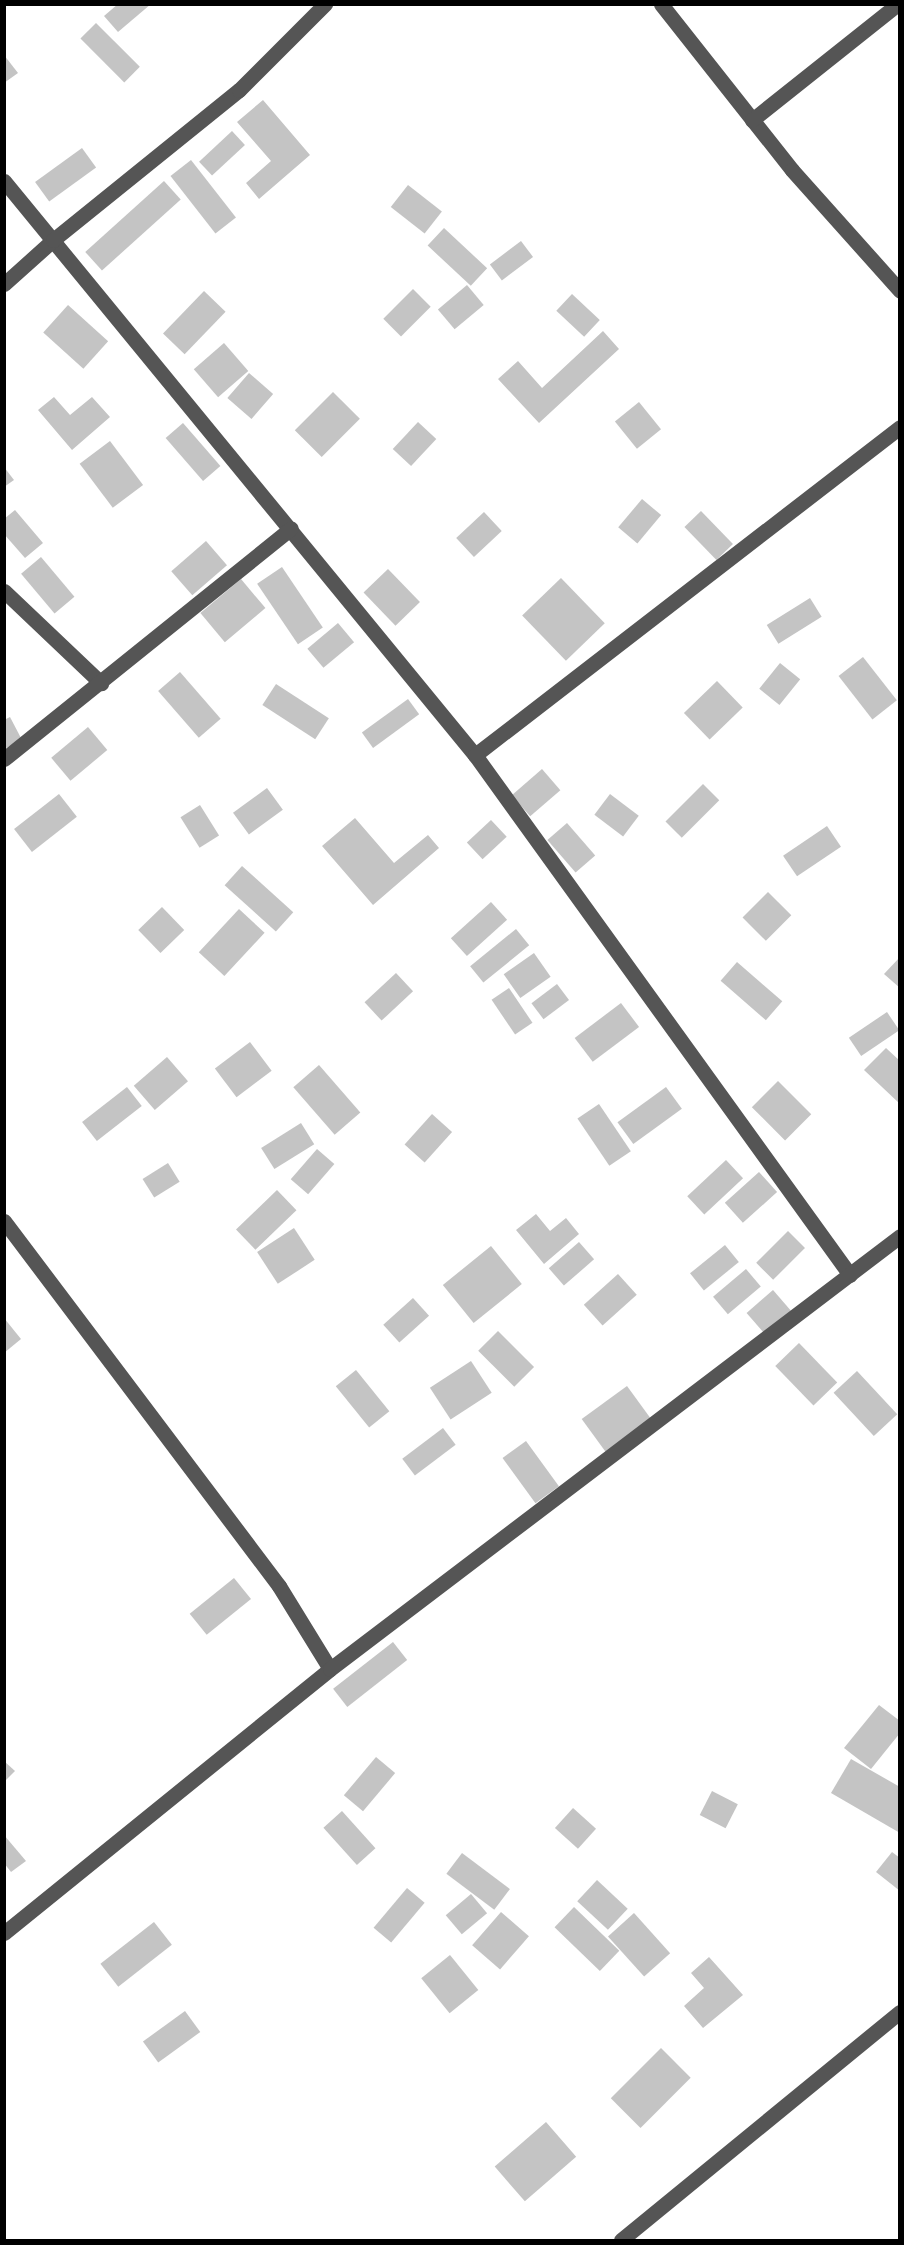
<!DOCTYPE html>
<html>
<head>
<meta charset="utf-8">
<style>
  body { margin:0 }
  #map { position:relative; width:904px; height:2245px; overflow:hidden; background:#fff; font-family:"Work Sans",sans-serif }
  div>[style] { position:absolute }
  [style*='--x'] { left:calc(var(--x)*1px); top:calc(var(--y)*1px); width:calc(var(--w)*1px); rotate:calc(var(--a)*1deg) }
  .building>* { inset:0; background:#c4c4c4; transform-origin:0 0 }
  .minor>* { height:15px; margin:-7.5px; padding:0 7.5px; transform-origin:7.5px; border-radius:7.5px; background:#555 }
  span { translate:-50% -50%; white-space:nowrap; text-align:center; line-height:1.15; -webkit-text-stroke:5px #fff; paint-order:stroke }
  .frame { position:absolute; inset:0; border:6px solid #000; pointer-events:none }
</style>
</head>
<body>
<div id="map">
  <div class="building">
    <i style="clip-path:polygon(118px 4px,151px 4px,118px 32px,104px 16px)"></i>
    <i style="left:96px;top:23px;width:62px;height:22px;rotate:45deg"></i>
    <i style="clip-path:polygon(4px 55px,18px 73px,4px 83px)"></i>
    <i style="clip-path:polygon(263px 100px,310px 155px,259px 199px,246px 183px,271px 161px,237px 122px)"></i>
    <i style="left:232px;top:131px;width:19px;height:45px;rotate:47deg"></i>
    <i style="left:82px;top:148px;width:24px;height:58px;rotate:54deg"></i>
    <i style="left:191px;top:160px;width:73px;height:26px;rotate:52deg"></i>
    <i style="left:164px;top:181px;width:25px;height:106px;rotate:48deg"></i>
    <i style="left:408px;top:185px;width:43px;height:28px;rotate:38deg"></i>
    <i style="left:444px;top:228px;width:59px;height:24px;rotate:43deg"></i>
    <i style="left:521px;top:241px;width:20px;height:39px;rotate:53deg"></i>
    <i style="left:467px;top:285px;width:26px;height:38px;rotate:50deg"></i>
    <i style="left:413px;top:289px;width:25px;height:42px;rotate:45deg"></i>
    <i style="left:204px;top:291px;width:30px;height:59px;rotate:44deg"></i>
    <i style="left:572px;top:294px;width:38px;height:23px;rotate:43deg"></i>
    <i style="left:68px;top:305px;width:54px;height:37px;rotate:42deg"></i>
    <i style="clip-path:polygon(603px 331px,619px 349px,539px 423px,498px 379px,518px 361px,542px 388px)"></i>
    <i style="left:224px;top:343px;width:37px;height:40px;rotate:49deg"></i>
    <i style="left:249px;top:373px;width:32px;height:33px;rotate:41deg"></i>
    <i style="left:333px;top:392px;width:38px;height:54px;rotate:45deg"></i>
    <i style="clip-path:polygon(54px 397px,70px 415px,92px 397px,110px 417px,72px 450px,38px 410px)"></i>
    <i style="left:639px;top:402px;width:35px;height:31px;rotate:51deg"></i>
    <i style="left:418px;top:422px;width:25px;height:37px;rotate:43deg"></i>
    <i style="left:183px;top:423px;width:57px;height:23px;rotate:49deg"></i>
    <i style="left:110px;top:441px;width:55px;height:38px;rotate:53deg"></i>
    <i style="clip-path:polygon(4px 467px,14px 480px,4px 487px)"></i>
    <i style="left:642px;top:499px;width:25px;height:37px;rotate:40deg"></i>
    <i style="clip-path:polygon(15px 510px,43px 543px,25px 558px,4px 534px,4px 519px)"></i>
    <i style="left:701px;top:511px;width:46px;height:23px;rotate:46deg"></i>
    <i style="left:484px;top:512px;width:26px;height:38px;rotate:47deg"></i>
    <i style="left:206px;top:541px;width:32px;height:46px;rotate:49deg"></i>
    <i style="left:41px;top:557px;width:52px;height:26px;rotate:50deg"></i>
    <i style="left:282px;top:567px;width:73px;height:30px;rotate:56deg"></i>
    <i style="left:388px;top:569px;width:46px;height:34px;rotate:46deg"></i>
    <i style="left:561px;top:578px;width:63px;height:54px;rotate:46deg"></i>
    <i style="left:241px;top:579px;width:38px;height:53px;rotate:50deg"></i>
    <i style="left:810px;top:598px;width:22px;height:51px;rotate:58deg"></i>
    <i style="left:338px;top:623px;width:25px;height:40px;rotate:50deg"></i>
    <i style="left:863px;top:657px;width:55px;height:31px;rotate:52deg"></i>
    <i style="left:780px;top:663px;width:26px;height:33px;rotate:39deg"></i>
    <i style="left:180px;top:672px;width:62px;height:29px;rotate:49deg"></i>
    <i style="left:717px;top:681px;width:37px;height:46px;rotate:46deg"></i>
    <i style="left:276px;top:684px;width:63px;height:25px;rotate:33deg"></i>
    <i style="left:408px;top:699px;width:19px;height:57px;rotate:54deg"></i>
    <i style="clip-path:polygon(10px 717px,22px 740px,4px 749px,4px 720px)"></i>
    <i style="left:88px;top:727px;width:30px;height:48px;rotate:50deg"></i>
    <i style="left:542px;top:769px;width:28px;height:40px;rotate:49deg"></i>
    <i style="left:703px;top:784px;width:23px;height:53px;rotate:45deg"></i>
    <i style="left:267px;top:788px;width:27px;height:42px;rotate:54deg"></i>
    <i style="left:59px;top:794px;width:29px;height:57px;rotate:52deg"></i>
    <i style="left:610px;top:794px;width:36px;height:26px;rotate:37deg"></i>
    <i style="left:200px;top:805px;width:36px;height:23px;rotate:58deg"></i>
    <i style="clip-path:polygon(355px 818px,394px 863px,428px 835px,439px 848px,373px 905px,322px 846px)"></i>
    <i style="left:491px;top:820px;width:23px;height:33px;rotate:47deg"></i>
    <i style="left:567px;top:823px;width:43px;height:26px;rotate:49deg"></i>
    <i style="left:827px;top:826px;width:25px;height:53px;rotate:56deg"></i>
    <i style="left:242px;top:866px;width:69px;height:26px;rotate:42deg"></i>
    <i style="left:768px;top:892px;width:33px;height:36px;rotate:45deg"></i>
    <i style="left:491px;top:902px;width:24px;height:54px;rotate:48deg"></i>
    <i style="left:162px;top:907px;width:32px;height:33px;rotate:46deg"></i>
    <i style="left:239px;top:909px;width:35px;height:59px;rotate:43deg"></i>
    <i style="left:516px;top:929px;width:21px;height:59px;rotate:51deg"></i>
    <i style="left:534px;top:953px;width:29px;height:37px;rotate:55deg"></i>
    <i style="clip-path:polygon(900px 957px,900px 988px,884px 974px)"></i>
    <i style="left:737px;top:962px;width:60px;height:25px;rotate:41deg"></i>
    <i style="left:396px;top:973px;width:25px;height:43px;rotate:47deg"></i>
    <i style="left:557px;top:984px;width:20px;height:32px;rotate:53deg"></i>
    <i style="left:509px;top:988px;width:42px;height:21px;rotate:56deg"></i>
    <i style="left:621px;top:1003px;width:30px;height:58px;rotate:53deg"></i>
    <i style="left:887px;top:1012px;width:22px;height:46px;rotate:56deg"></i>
    <i style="left:250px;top:1042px;width:36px;height:44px;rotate:53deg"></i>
    <i style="clip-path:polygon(886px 1048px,900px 1061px,900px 1104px,864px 1070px)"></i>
    <i style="left:167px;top:1057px;width:32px;height:44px;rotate:49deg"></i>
    <i style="left:319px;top:1065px;width:63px;height:34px;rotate:49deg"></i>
    <i style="left:778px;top:1081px;width:47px;height:37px;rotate:45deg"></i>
    <i style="left:127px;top:1087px;width:24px;height:57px;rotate:52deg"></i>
    <i style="left:666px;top:1087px;width:27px;height:60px;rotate:54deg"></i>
    <i style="left:599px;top:1104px;width:57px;height:26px;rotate:56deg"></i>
    <i style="left:432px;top:1114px;width:27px;height:41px;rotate:42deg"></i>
    <i style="left:301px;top:1123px;width:25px;height:47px;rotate:58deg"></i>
    <i style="left:317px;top:1149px;width:23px;height:40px;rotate:41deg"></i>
    <i style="left:726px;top:1160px;width:25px;height:53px;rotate:47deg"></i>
    <i style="left:168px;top:1163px;width:22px;height:30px;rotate:58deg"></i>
    <i style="left:759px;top:1172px;width:27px;height:46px;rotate:48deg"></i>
    <i style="left:277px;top:1190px;width:28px;height:57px;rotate:46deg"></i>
    <i style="clip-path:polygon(536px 1214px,550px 1231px,566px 1218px,579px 1234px,544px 1264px,516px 1230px)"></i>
    <i style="left:294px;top:1228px;width:38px;height:44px;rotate:57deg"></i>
    <i style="left:788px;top:1231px;width:24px;height:45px;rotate:45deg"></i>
    <i style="left:579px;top:1242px;width:23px;height:40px;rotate:49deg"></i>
    <i style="left:725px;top:1245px;width:22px;height:45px;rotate:51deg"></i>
    <i style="left:491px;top:1246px;width:49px;height:62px;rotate:51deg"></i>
    <i style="left:746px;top:1269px;width:23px;height:43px;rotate:50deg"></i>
    <i style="left:618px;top:1274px;width:28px;height:46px;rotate:48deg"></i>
    <i style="left:773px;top:1290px;width:32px;height:35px;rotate:49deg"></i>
    <i style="left:413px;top:1298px;width:24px;height:40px;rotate:48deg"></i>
    <i style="clip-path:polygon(4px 1318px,21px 1339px,4px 1353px)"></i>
    <i style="left:498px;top:1331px;width:51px;height:28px;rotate:45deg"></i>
    <i style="left:799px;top:1343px;width:55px;height:33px;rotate:46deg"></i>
    <i style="left:471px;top:1361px;width:38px;height:49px;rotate:57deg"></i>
    <i style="left:356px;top:1370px;width:53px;height:26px;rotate:51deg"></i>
    <i style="left:857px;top:1371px;width:59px;height:32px;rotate:47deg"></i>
    <i style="left:627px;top:1386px;width:44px;height:56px;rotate:54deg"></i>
    <i style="left:443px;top:1428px;width:21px;height:51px;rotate:53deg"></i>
    <i style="left:526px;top:1441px;width:56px;height:29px;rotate:54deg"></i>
    <i style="left:234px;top:1578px;width:27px;height:57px;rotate:51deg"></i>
    <i style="left:393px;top:1642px;width:23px;height:76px;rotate:52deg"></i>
    <i style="clip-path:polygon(879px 1705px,900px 1721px,900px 1733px,871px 1769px,844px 1748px)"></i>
    <i style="left:376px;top:1757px;width:25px;height:50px;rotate:40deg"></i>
    <i style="clip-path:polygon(851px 1759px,900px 1787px,900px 1833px,831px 1793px)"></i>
    <i style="clip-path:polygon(4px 1761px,15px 1771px,4px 1782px)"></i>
    <i style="left:712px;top:1791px;width:29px;height:27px;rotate:27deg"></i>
    <i style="left:573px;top:1808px;width:31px;height:27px;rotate:42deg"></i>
    <i style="left:342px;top:1811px;width:50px;height:25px;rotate:48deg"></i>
    <i style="clip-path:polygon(4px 1835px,26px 1861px,11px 1872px,4px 1863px)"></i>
    <i style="clip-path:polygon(892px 1852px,900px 1858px,900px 1891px,876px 1872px)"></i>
    <i style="left:462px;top:1853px;width:60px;height:26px;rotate:37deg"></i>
    <i style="left:597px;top:1880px;width:42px;height:29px;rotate:43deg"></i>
    <i style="left:407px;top:1888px;width:23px;height:52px;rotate:40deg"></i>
    <i style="left:471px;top:1894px;width:25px;height:33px;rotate:50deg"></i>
    <i style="left:574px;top:1907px;width:63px;height:28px;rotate:44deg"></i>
    <i style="left:501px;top:1912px;width:37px;height:44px;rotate:41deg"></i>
    <i style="left:634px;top:1913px;width:54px;height:35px;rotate:48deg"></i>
    <i style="left:154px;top:1922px;width:29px;height:68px;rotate:52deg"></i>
    <i style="left:450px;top:1955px;width:45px;height:37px;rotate:51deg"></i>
    <i style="clip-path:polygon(709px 1957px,743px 1995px,703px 2028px,684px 2006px,704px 1988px,691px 1973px)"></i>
    <i style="left:185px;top:2011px;width:26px;height:52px;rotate:54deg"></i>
    <i style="left:661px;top:2048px;width:42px;height:71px;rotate:45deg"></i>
    <i style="left:546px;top:2122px;width:46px;height:68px;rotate:49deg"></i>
  </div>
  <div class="minor">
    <i style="--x:661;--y:4;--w:211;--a:51.7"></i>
    <i style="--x:792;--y:170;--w:162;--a:48.2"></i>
    <i style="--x:752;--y:120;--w:186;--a:-38.5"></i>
    <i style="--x:4;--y:181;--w:743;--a:50.63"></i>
    <i style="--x:475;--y:755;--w:641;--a:54.2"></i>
    <i style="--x:4;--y:284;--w:66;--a:-41.9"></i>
    <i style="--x:53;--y:240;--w:239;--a:-38.9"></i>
    <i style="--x:239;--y:90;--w:122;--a:-45"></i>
    <i style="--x:4;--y:591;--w:134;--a:43.5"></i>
    <i style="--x:475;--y:755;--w:537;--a:-37.66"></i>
    <i style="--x:4;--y:759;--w:368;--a:-38.8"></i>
    <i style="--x:4;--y:1221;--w:457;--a:53"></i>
    <i style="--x:279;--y:1586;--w:97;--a:58.4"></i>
    <i style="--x:4;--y:1933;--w:419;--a:-39"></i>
    <i style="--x:330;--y:1669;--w:716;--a:-37.22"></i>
    <i style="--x:621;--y:2240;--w:360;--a:-39.3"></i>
  </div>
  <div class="frame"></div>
</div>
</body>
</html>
